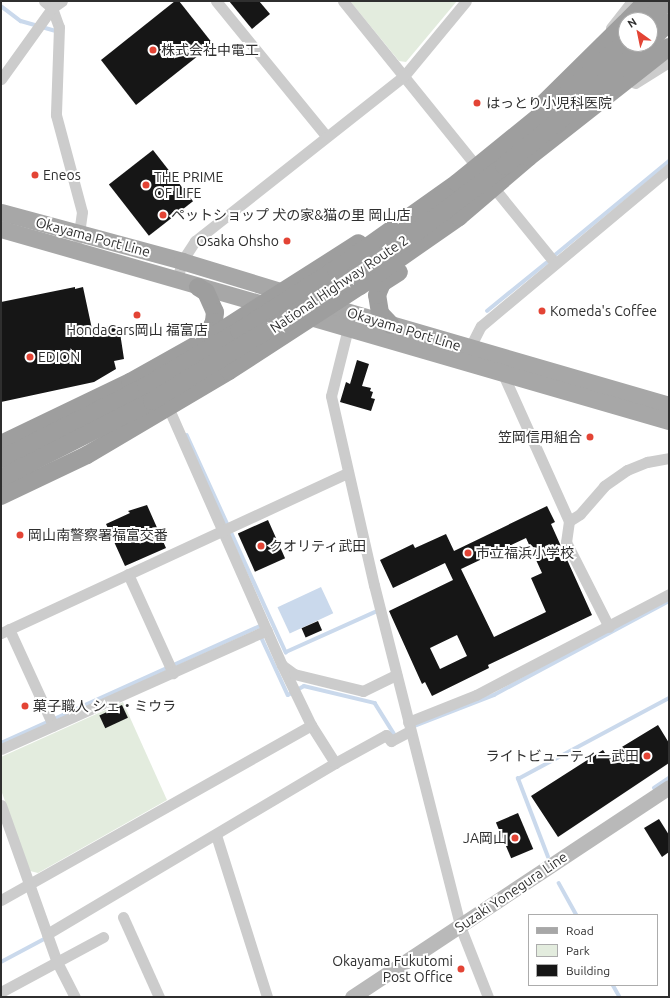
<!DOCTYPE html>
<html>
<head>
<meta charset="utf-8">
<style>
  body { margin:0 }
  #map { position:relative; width:670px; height:998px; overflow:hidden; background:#fff; font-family:Ubuntu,"Noto Sans JP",sans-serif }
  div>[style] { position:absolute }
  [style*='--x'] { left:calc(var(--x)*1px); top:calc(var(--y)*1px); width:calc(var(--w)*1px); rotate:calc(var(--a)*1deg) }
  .green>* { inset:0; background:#e3ecde }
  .water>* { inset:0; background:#cad9ec; transform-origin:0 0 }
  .stream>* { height:3.5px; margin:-1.75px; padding:0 1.75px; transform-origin:1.75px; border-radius:1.75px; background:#cad9ec }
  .building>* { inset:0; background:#161616; transform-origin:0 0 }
  .minor>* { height:11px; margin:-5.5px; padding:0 5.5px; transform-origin:5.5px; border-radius:5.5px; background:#ccc }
  .secondary>* { height:15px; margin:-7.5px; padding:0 7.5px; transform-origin:7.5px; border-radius:7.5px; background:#b9b9b9 }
  .primary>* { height:17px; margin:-8.5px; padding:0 8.5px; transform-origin:8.5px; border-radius:8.5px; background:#a7a7a7 }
  .trunk>* { height:18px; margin:-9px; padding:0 9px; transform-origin:9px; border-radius:9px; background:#9e9e9e }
  .trunk-bridge>* { height:18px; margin:-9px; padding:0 9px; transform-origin:9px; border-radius:9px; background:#9e9e9e }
  .dots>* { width:11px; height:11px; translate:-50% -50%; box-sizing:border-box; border:2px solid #fff; border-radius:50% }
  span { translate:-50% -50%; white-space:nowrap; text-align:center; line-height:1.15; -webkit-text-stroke:4px #fff; paint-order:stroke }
  .poi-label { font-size:14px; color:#2f2f2f }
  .left { translate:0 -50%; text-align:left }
  .right { translate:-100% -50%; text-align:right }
  .street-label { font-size:14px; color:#2f2f2f }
  .frame { position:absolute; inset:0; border:2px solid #2f2f2f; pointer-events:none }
  .legend { position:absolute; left:528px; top:914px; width:130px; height:72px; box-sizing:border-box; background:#fff; border:1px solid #acacac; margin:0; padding:5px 7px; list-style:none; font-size:12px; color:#2f2f2f }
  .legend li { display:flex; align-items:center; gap:8px; height:20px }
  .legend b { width:20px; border:1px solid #acacac }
  .north { position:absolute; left:618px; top:12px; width:40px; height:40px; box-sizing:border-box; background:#fff; border:1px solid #acacac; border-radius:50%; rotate:327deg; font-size:11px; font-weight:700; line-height:16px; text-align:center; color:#2f2f2f }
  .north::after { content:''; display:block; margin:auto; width:14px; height:18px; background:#e34435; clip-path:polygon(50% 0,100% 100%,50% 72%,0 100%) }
</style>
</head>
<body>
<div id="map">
  <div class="green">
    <i style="clip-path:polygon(350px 1px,457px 1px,406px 62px,399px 61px)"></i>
    <i style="clip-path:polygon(123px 702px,167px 800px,38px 873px,30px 871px,1px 790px,1px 757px)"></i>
  </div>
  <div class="water">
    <i style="left:321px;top:587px;width:29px;height:48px;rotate:65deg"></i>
  </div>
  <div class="stream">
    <i style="--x:1;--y:6;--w:25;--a:37"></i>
    <i style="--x:21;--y:21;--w:35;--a:16"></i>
    <i style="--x:555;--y:255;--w:148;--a:-39.5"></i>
    <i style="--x:487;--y:311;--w:76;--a:-39.1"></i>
    <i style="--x:187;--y:435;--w:239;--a:65.5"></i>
    <i style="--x:286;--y:652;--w:98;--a:-24.2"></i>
    <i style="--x:260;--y:634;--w:67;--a:65.3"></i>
    <i style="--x:288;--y:695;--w:18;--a:-29"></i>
    <i style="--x:304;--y:686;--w:73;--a:13.5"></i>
    <i style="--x:375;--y:703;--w:36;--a:58"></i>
    <i style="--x:412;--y:727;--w:88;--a:-21.3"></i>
    <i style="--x:494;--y:695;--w:199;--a:-28.2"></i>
    <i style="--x:1;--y:743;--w:286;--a:-24.3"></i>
    <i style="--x:654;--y:788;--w:18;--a:-34"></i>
    <i style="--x:548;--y:857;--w:84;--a:-111"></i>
    <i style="--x:518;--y:779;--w:171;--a:-28.2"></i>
    <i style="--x:559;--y:883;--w:37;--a:61"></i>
    <i style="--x:1;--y:962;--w:49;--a:-28.1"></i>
    <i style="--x:613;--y:985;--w:14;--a:60"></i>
  </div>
  <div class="building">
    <i style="clip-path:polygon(175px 1px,179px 1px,213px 44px,136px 105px,101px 60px)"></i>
    <i style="clip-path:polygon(229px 1px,259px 1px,270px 14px,252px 29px)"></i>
    <i style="left:153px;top:150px;width:65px;height:56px;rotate:52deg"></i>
    <i style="clip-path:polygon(75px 287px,75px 289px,83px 287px,92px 329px,116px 325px,119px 326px,124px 359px,114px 361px,116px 369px,94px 382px,1px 402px,1px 302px)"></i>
    <i style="clip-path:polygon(357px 360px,369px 364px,362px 386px,371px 388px,370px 391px,373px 392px,371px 398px,375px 399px,371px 411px,340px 402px,346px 382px,350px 384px)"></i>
    <i style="clip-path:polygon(147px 505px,166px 548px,125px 566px,106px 524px,130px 513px,128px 511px)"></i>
    <i style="clip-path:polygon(evenodd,547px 506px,555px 522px,551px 524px,592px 615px,488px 665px,489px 668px,432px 696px,425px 682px,422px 684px,389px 611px,453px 580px,445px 563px,393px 588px,380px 560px,413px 544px,415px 548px,446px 534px,454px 551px,547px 506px,526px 538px,542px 573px,531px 578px,546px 612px,494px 637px,461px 569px,526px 538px,547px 506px,457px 635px,467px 656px,440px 669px,430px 648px,457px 635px)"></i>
    <i style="left:268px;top:520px;width:42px;height:33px;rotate:66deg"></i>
    <i style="left:318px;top:621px;width:10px;height:18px;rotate:66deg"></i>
    <i style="left:122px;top:705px;width:14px;height:25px;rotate:65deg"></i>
    <i style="clip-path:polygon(658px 725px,669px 743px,669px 763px,558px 837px,531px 796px,603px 750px,607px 756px)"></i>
    <i style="left:518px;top:813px;width:39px;height:24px;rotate:67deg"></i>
    <i style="clip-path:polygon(659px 819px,669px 835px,669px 852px,662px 857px,644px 828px)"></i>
  </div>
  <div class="minor">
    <i style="--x:44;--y:1;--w:11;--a:41"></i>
    <i style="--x:52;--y:8;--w:20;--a:70"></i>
    <i style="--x:59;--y:27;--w:88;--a:92"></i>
    <i style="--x:56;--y:115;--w:100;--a:75"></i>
    <i style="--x:82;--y:212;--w:27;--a:98"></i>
    <i style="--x:216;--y:1;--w:174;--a:50.8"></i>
    <i style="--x:343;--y:1;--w:206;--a:51.1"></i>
    <i style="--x:611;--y:28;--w:34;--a:-52"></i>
    <i style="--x:1;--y:79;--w:87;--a:-54.3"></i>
    <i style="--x:52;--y:8;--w:12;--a:-35"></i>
    <i style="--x:635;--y:83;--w:40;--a:-32"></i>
    <i style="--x:494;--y:188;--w:97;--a:50.9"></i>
    <i style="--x:177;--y:280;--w:20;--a:-75"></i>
    <i style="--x:182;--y:261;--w:24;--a:-57"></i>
    <i style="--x:195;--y:241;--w:266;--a:-38.3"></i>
    <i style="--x:404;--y:76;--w:97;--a:-50.4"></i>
    <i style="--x:348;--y:328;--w:70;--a:104"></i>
    <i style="--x:331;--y:396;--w:194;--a:77.2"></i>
    <i style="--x:374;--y:585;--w:352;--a:75.8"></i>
    <i style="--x:460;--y:926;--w:76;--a:68.5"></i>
    <i style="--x:467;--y:353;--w:30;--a:-63"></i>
    <i style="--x:481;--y:326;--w:245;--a:-39.9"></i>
    <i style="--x:502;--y:372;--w:163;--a:65.8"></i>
    <i style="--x:569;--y:521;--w:21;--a:98"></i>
    <i style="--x:566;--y:542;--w:95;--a:63.2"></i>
    <i style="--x:168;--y:407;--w:282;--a:66.2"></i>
    <i style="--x:282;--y:665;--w:67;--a:64.2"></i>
    <i style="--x:311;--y:725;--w:45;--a:57.7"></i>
    <i style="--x:569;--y:521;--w:13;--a:-32"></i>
    <i style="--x:580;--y:514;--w:37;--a:-49"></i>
    <i style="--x:604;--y:486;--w:28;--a:-35"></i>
    <i style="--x:627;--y:470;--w:22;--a:-22"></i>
    <i style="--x:647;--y:462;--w:22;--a:-10"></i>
    <i style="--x:128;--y:574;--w:109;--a:65.6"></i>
    <i style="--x:9;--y:629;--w:106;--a:65.4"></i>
    <i style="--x:1;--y:633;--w:382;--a:-24.8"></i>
    <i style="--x:283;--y:666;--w:14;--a:36"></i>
    <i style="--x:294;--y:674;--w:71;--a:13.8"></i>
    <i style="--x:363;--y:691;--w:37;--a:-26"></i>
    <i style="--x:408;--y:722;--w:73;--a:-21.7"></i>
    <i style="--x:476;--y:695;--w:218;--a:-27.6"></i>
    <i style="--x:1;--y:749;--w:291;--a:-24.1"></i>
    <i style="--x:1;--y:805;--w:167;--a:70.4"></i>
    <i style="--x:57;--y:962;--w:39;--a:63"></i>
    <i style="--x:216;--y:835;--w:170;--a:72.5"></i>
    <i style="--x:1;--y:900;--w:356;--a:-29.4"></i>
    <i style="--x:123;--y:917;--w:88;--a:65.8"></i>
    <i style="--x:47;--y:934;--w:335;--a:-30.7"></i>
    <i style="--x:335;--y:763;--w:58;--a:-28.8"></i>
    <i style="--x:386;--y:735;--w:8;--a:50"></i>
    <i style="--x:391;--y:741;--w:21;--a:-28"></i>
    <i style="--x:1;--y:992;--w:116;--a:-28.3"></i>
  </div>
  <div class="secondary">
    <i style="--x:352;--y:997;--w:380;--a:-33.5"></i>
  </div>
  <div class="primary">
    <i style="--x:1;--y:212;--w:188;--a:15.1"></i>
    <i style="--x:182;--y:261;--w:116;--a:17"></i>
    <i style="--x:1;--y:229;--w:283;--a:16"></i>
    <i style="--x:318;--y:303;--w:366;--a:16.2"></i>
    <i style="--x:300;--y:314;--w:384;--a:16.2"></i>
  </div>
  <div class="trunk">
    <i style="--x:628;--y:20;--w:27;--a:-45"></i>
    <i style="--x:648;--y:20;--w:28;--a:-44"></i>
    <i style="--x:650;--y:41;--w:27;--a:-45"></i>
    <i style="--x:544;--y:103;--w:115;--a:-44.6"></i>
    <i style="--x:198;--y:287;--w:9;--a:32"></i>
    <i style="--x:206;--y:292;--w:22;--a:66"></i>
    <i style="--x:215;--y:312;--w:10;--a:96"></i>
    <i style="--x:214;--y:322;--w:10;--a:119"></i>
    <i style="--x:209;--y:331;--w:12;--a:149"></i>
    <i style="--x:391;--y:325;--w:16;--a:-133"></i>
    <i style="--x:380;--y:313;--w:18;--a:-99"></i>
    <i style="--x:377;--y:295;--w:13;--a:-67"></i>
    <i style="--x:382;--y:283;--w:20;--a:-33"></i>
    <i style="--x:1;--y:444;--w:143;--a:-25.7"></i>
    <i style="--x:130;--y:382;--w:98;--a:-29.2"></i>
    <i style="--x:216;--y:334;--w:169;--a:-32.5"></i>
    <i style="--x:1;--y:496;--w:95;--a:-25.5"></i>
    <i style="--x:87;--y:455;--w:165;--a:-30.6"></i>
    <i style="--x:229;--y:371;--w:156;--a:-33"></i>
    <i style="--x:360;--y:286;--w:121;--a:-34.9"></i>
    <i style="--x:459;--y:217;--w:92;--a:-40.6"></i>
    <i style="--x:529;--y:157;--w:178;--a:-38.2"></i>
  </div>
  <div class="trunk-bridge">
    <i style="--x:1;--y:459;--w:162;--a:-26.7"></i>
    <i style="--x:146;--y:386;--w:108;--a:-30.6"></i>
    <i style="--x:239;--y:331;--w:115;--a:-32.6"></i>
    <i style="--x:336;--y:269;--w:148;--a:-35.4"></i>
    <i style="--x:457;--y:183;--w:138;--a:-39.1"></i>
    <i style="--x:564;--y:96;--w:83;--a:-41.6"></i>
    <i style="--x:1;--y:478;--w:169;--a:-27"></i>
    <i style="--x:152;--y:401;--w:225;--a:-31.6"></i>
    <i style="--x:344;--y:283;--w:87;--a:-35.2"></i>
    <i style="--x:415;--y:233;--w:111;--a:-37"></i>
    <i style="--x:504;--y:166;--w:89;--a:-39.6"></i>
    <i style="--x:573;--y:109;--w:98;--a:-41.3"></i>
  </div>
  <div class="dots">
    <i style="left:153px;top:50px;background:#e34435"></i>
    <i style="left:477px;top:103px;background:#e34435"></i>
    <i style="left:35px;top:175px;background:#e34435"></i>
    <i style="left:146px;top:185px;background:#e34435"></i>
    <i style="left:163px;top:215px;background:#e34435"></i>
    <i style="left:287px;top:241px;background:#e34435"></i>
    <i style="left:542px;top:311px;background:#e34435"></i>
    <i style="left:137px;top:315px;background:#e34435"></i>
    <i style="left:30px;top:357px;background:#e34435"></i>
    <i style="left:590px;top:437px;background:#e34435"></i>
    <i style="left:20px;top:535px;background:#e34435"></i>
    <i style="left:261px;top:546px;background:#e34435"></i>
    <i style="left:468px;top:553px;background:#e34435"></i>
    <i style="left:25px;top:706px;background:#e34435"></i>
    <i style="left:647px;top:756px;background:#e34435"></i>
    <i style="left:515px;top:838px;background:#e34435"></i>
    <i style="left:461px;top:969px;background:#e34435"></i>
  </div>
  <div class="poi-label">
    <span class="left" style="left:161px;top:50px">株式会社中電工</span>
    <span class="left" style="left:486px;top:103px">はっとり小児科医院</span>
    <span class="left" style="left:43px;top:175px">Eneos</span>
    <span class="left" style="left:154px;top:185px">THE PRIME<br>OF LIFE</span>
    <span class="left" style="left:171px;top:215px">ペットショップ 犬の家&amp;猫の里 岡山店</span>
    <span class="right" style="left:279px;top:241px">Osaka Ohsho</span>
    <span class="left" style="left:550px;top:311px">Komeda's Coffee</span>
    <span style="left:137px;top:330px">HondaCars岡山 福富店</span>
    <span class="left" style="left:38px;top:357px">EDION</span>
    <span class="right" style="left:582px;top:437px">笠岡信用組合</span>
    <span class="left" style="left:28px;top:535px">岡山南警察署福富交番</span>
    <span class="left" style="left:269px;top:546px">クオリティ武田</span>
    <span class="left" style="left:476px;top:553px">市立福浜小学校</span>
    <span class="left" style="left:33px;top:706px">菓子職人 シェ・ミウラ</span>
    <span class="right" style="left:639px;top:756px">ライトビューティー武田</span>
    <span class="right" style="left:507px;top:838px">JA岡山</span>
    <span class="right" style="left:453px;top:969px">Okayama Fukutomi<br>Post Office</span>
  </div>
  <div class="street-label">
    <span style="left:93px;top:237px;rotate:15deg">Okayama Port Line</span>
    <span style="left:339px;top:284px;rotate:-34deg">National Highway Route 2</span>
    <span style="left:404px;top:329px;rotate:17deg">Okayama Port Line</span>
    <span style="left:511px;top:892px;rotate:-34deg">Suzaki Yonegura Line</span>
  </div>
  <div class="frame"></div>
  <ul class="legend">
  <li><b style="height:5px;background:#a7a7a7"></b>Road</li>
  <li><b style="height:11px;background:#e3ecde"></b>Park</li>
  <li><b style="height:11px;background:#161616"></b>Building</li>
  </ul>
  <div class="north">N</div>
</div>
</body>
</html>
